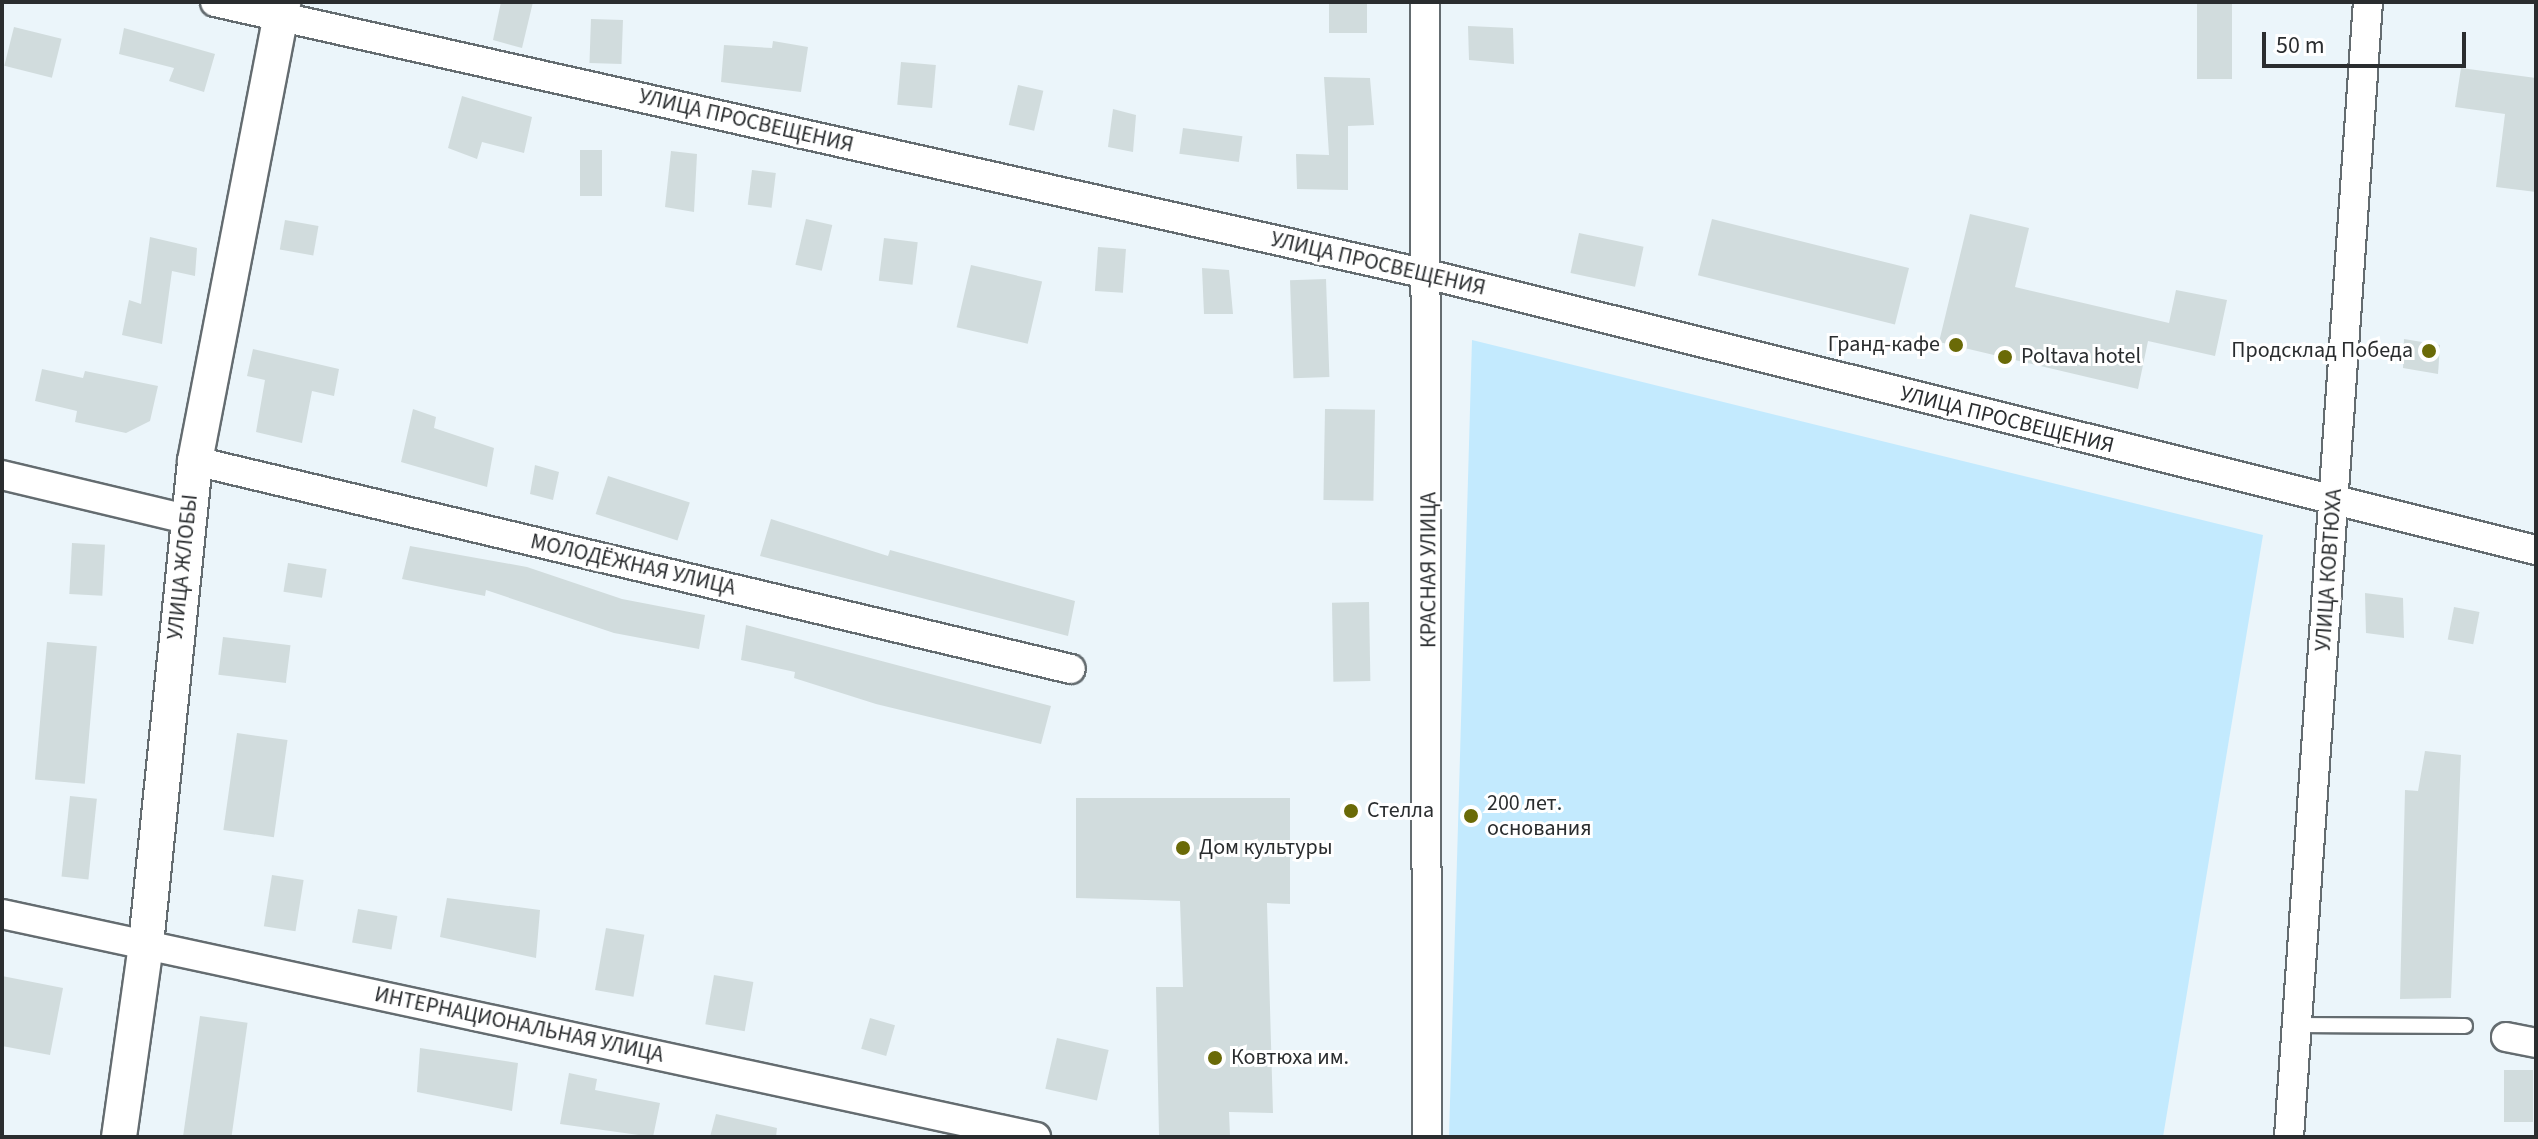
<!DOCTYPE html>
<html>
<head>
<meta charset="utf-8">
<style>
  body { margin:0 }
  #map { position:relative; width:2538px; height:1139px; overflow:hidden; background:#ebf5fa; font-family:"Source Sans 3",sans-serif }
  div>[style] { position:absolute }
  [style*='--x'] { left:calc(var(--x)*1px); top:calc(var(--y)*1px); width:calc(var(--w)*1px); rotate:calc(var(--a)*1deg) }
  .green>* { inset:0; background:#c3eafe }
  .building>* { inset:0; background:#d1dcdd; transform-origin:0 0 }
  .roads { filter:drop-shadow(2px 0 #646c70) drop-shadow(-2px 0 #646c70) drop-shadow(0 2px #646c70) drop-shadow(0 -2px #646c70) }
  .service>* { height:14px; margin:-7px; padding:0 7px; transform-origin:7px; border-radius:7px; background:#fff }
  .minor>* { height:28px; margin:-14px; padding:0 14px; transform-origin:14px; border-radius:14px; background:#fff }
  .tertiary>* { height:34px; margin:-17px; padding:0 17px; transform-origin:17px; border-radius:17px; background:#fff }
  .dots>* { width:22px; height:22px; translate:-50% -50%; box-sizing:border-box; border:4px solid #fff; border-radius:50% }
  span { translate:-50% -50%; white-space:nowrap; text-align:center; line-height:1.15; -webkit-text-stroke:6px #fff; paint-order:stroke }
  .street-label { font-size:22px; color:#2a2d2f }
  .poi-label { font-size:22px; color:#2a2d2f }
  .right { translate:-100% -50%; text-align:right }
  .left { translate:0 -50%; text-align:left }
  .frame { position:absolute; inset:0; border:4px solid #2a2d2f; pointer-events:none }
  .scale { position:absolute; left:2262px; top:32px; width:204px; height:36px; box-sizing:border-box; border:4px solid #2a2d2f; border-top:0; padding-left:10px; font-size:24px; line-height:28px; white-space:nowrap; color:#2a2d2f; -webkit-text-stroke:6px #fff; paint-order:stroke }
</style>
</head>
<body>
<div id="map">
  <div class="green">
    <i style="clip-path:polygon(1472px 340px,2263px 535px,2163px 1137px,1449px 1137px)"></i>
  </div>
  <div class="building">
    <i style="clip-path:polygon(501px 2px,533px 2px,522px 48px,493px 40px)"></i>
    <i style="left:1329px;top:2px;width:38px;height:31px"></i>
    <i style="left:2197px;top:2px;width:35px;height:77px"></i>
    <i style="left:591px;top:19px;width:32px;height:44px;rotate:2deg"></i>
    <i style="clip-path:polygon(1468px 26px,1513px 28px,1514px 64px,1469px 60px)"></i>
    <i style="left:14px;top:27px;width:49px;height:40px;rotate:14deg"></i>
    <i style="clip-path:polygon(124px 28px,215px 54px,204px 92px,169px 81px,174px 68px,119px 54px)"></i>
    <i style="clip-path:polygon(773px 41px,808px 47px,801px 92px,721px 82px,724px 45px,772px 48px)"></i>
    <i style="left:901px;top:62px;width:35px;height:43px;rotate:5deg"></i>
    <i style="clip-path:polygon(2461px 68px,2536px 78px,2536px 192px,2496px 187px,2505px 114px,2455px 107px)"></i>
    <i style="clip-path:polygon(1324px 77px,1370px 78px,1374px 125px,1348px 126px,1348px 190px,1297px 189px,1296px 154px,1329px 155px)"></i>
    <i style="left:1018px;top:85px;width:26px;height:41px;rotate:13deg"></i>
    <i style="clip-path:polygon(462px 96px,532px 117px,524px 153px,482px 142px,477px 159px,448px 148px)"></i>
    <i style="clip-path:polygon(1113px 109px,1136px 115px,1133px 152px,1108px 147px)"></i>
    <i style="left:1183px;top:128px;width:60px;height:26px;rotate:8deg"></i>
    <i style="left:580px;top:150px;width:22px;height:46px"></i>
    <i style="clip-path:polygon(671px 151px,697px 154px,694px 212px,665px 207px)"></i>
    <i style="left:752px;top:170px;width:24px;height:35px;rotate:7deg"></i>
    <i style="clip-path:polygon(1970px 214px,2029px 228px,2015px 287px,2169px 323px,2176px 290px,2227px 300px,2215px 356px,2148px 341px,2138px 389px,1939px 342px)"></i>
    <i style="left:806px;top:219px;width:27px;height:47px;rotate:13deg"></i>
    <i style="left:1712px;top:219px;width:203px;height:58px;rotate:14deg"></i>
    <i style="left:285px;top:220px;width:34px;height:30px;rotate:10deg"></i>
    <i style="left:1579px;top:233px;width:66px;height:41px;rotate:12deg"></i>
    <i style="clip-path:polygon(150px 237px,197px 248px,195px 276px,172px 271px,162px 344px,122px 335px,129px 300px,141px 304px)"></i>
    <i style="left:884px;top:238px;width:34px;height:43px;rotate:7deg"></i>
    <i style="left:1098px;top:247px;width:28px;height:44px;rotate:4deg"></i>
    <i style="left:971px;top:265px;width:73px;height:64px;rotate:13deg"></i>
    <i style="clip-path:polygon(1202px 268px,1229px 270px,1233px 314px,1204px 314px)"></i>
    <i style="left:1326px;top:279px;width:98px;height:36px;rotate:88deg"></i>
    <i style="clip-path:polygon(2404px 339px,2440px 345px,2438px 374px,2403px 368px)"></i>
    <i style="clip-path:polygon(253px 349px,339px 369px,334px 396px,312px 391px,302px 443px,256px 432px,265px 380px,247px 376px)"></i>
    <i style="clip-path:polygon(42px 369px,83px 378px,85px 371px,158px 386px,150px 421px,126px 433px,75px 422px,77px 411px,35px 401px)"></i>
    <i style="clip-path:polygon(413px 409px,436px 417px,434px 428px,494px 448px,487px 487px,401px 462px)"></i>
    <i style="left:1325px;top:409px;width:50px;height:91px;rotate:1deg"></i>
    <i style="clip-path:polygon(535px 465px,559px 472px,553px 500px,530px 494px)"></i>
    <i style="left:608px;top:476px;width:86px;height:40px;rotate:18deg"></i>
    <i style="clip-path:polygon(771px 519px,888px 556px,890px 550px,1075px 601px,1068px 636px,760px 556px)"></i>
    <i style="left:72px;top:543px;width:33px;height:51px;rotate:3deg"></i>
    <i style="clip-path:polygon(410px 546px,527px 567px,622px 599px,705px 615px,699px 649px,614px 633px,486px 590px,485px 596px,402px 579px)"></i>
    <i style="left:288px;top:563px;width:39px;height:29px;rotate:9deg"></i>
    <i style="clip-path:polygon(2365px 593px,2403px 598px,2404px 638px,2366px 633px)"></i>
    <i style="left:1369px;top:602px;width:79px;height:37px;rotate:89deg"></i>
    <i style="left:2454px;top:607px;width:26px;height:33px;rotate:11deg"></i>
    <i style="clip-path:polygon(746px 625px,1051px 706px,1041px 744px,876px 704px,794px 678px,795px 672px,741px 660px)"></i>
    <i style="left:223px;top:637px;width:68px;height:38px;rotate:7deg"></i>
    <i style="left:47px;top:642px;width:50px;height:138px;rotate:5deg"></i>
    <i style="left:237px;top:733px;width:51px;height:98px;rotate:8deg"></i>
    <i style="clip-path:polygon(2425px 751px,2461px 755px,2451px 998px,2400px 999px,2405px 790px,2418px 791px)"></i>
    <i style="left:70px;top:796px;width:27px;height:81px;rotate:6deg"></i>
    <i style="clip-path:polygon(1076px 798px,1290px 798px,1290px 904px,1267px 903px,1273px 1113px,1229px 1112px,1230px 1136px,1159px 1135px,1156px 987px,1183px 987px,1180px 901px,1076px 898px)"></i>
    <i style="left:272px;top:875px;width:32px;height:52px;rotate:9deg"></i>
    <i style="clip-path:polygon(447px 898px,540px 910px,536px 958px,440px 937px)"></i>
    <i style="left:358px;top:909px;width:40px;height:34px;rotate:10deg"></i>
    <i style="left:606px;top:928px;width:39px;height:63px;rotate:10deg"></i>
    <i style="left:714px;top:975px;width:40px;height:50px;rotate:10deg"></i>
    <i style="clip-path:polygon(2px 976px,63px 988px,50px 1055px,2px 1046px)"></i>
    <i style="left:200px;top:1016px;width:48px;height:122px;rotate:8deg"></i>
    <i style="left:870px;top:1018px;width:26px;height:32px;rotate:16deg"></i>
    <i style="left:1057px;top:1038px;width:53px;height:52px;rotate:13deg"></i>
    <i style="clip-path:polygon(420px 1048px,518px 1063px,512px 1111px,417px 1092px)"></i>
    <i style="left:2504px;top:1070px;width:29px;height:52px"></i>
    <i style="clip-path:polygon(569px 1073px,597px 1079px,595px 1090px,660px 1103px,653px 1137px,560px 1124px)"></i>
    <i style="clip-path:polygon(716px 1114px,777px 1128px,776px 1137px,710px 1137px)"></i>
  </div>
  <div class="roads">
    <div class="service">
      <i style="--x:2295;--y:1025;--w:170;--a:0.3"></i>
    </div>
    <div class="minor">
      <i style="--x:215;--y:2;--w:1242;--a:12.65"></i>
      <i style="--x:1427;--y:274;--w:1143;--a:13.98"></i>
      <i style="--x:1425;--y:2;--w:1135;--a:89.9"></i>
      <i style="--x:195;--y:461;--w:900;--a:13.36"></i>
      <i style="--x:2;--y:475;--w:190;--a:13.4"></i>
      <i style="--x:2;--y:914;--w:1058;--a:12.17"></i>
      <i style="--x:2506;--y:1037;--w:31;--a:11"></i>
      <i style="--x:2289;--y:1137;--w:1138;--a:-86.02"></i>
    </div>
    <div class="tertiary">
      <i style="--x:119;--y:1137;--w:195;--a:-82"></i>
      <i style="--x:146;--y:944;--w:485;--a:-84.2"></i>
      <i style="--x:195;--y:461;--w:467;--a:-79.1"></i>
    </div>
  </div>
  <div class="dots">
    <i style="left:1956px;top:345px;background:#6a6a07"></i>
    <i style="left:2429px;top:351px;background:#6a6a07"></i>
    <i style="left:2005px;top:357px;background:#6a6a07"></i>
    <i style="left:1351px;top:811px;background:#6a6a07"></i>
    <i style="left:1471px;top:816px;background:#6a6a07"></i>
    <i style="left:1183px;top:848px;background:#6a6a07"></i>
    <i style="left:1215px;top:1058px;background:#6a6a07"></i>
  </div>
  <div class="street-label">
    <span style="left:746px;top:121px;rotate:13deg">УЛИЦА ПРОСВЕЩЕНИЯ</span>
    <span style="left:1378px;top:264px;rotate:13deg">УЛИЦА ПРОСВЕЩЕНИЯ</span>
    <span style="left:2007px;top:420px;rotate:14deg">УЛИЦА ПРОСВЕЩЕНИЯ</span>
    <span style="left:633px;top:565px;rotate:13deg">МОЛОДЁЖНАЯ УЛИЦА</span>
    <span style="left:183px;top:567px;rotate:-84deg">УЛИЦА ЖЛОБЫ</span>
    <span style="left:1429px;top:570px;rotate:-90deg">КРАСНАЯ УЛИЦА</span>
    <span style="left:2329px;top:570px;rotate:-86deg">УЛИЦА КОВТЮХА</span>
    <span style="left:519px;top:1025px;rotate:12deg">ИНТЕРНАЦИОНАЛЬНАЯ УЛИЦА</span>
  </div>
  <div class="poi-label">
    <span class="right" style="left:1940px;top:345px">Гранд-кафе</span>
    <span class="right" style="left:2413px;top:351px">Продсклад Победа</span>
    <span class="left" style="left:2021px;top:357px">Poltava hotel</span>
    <span class="left" style="left:1487px;top:816px">200 лет.<br>основания</span>
    <span class="left" style="left:1367px;top:811px">Стелла</span>
    <span class="left" style="left:1199px;top:848px">Дом культуры</span>
    <span class="left" style="left:1231px;top:1058px">Ковтюха им.</span>
  </div>
  <div class="frame"></div>
  <div class="scale">50 m</div>
</div>
</body>
</html>
